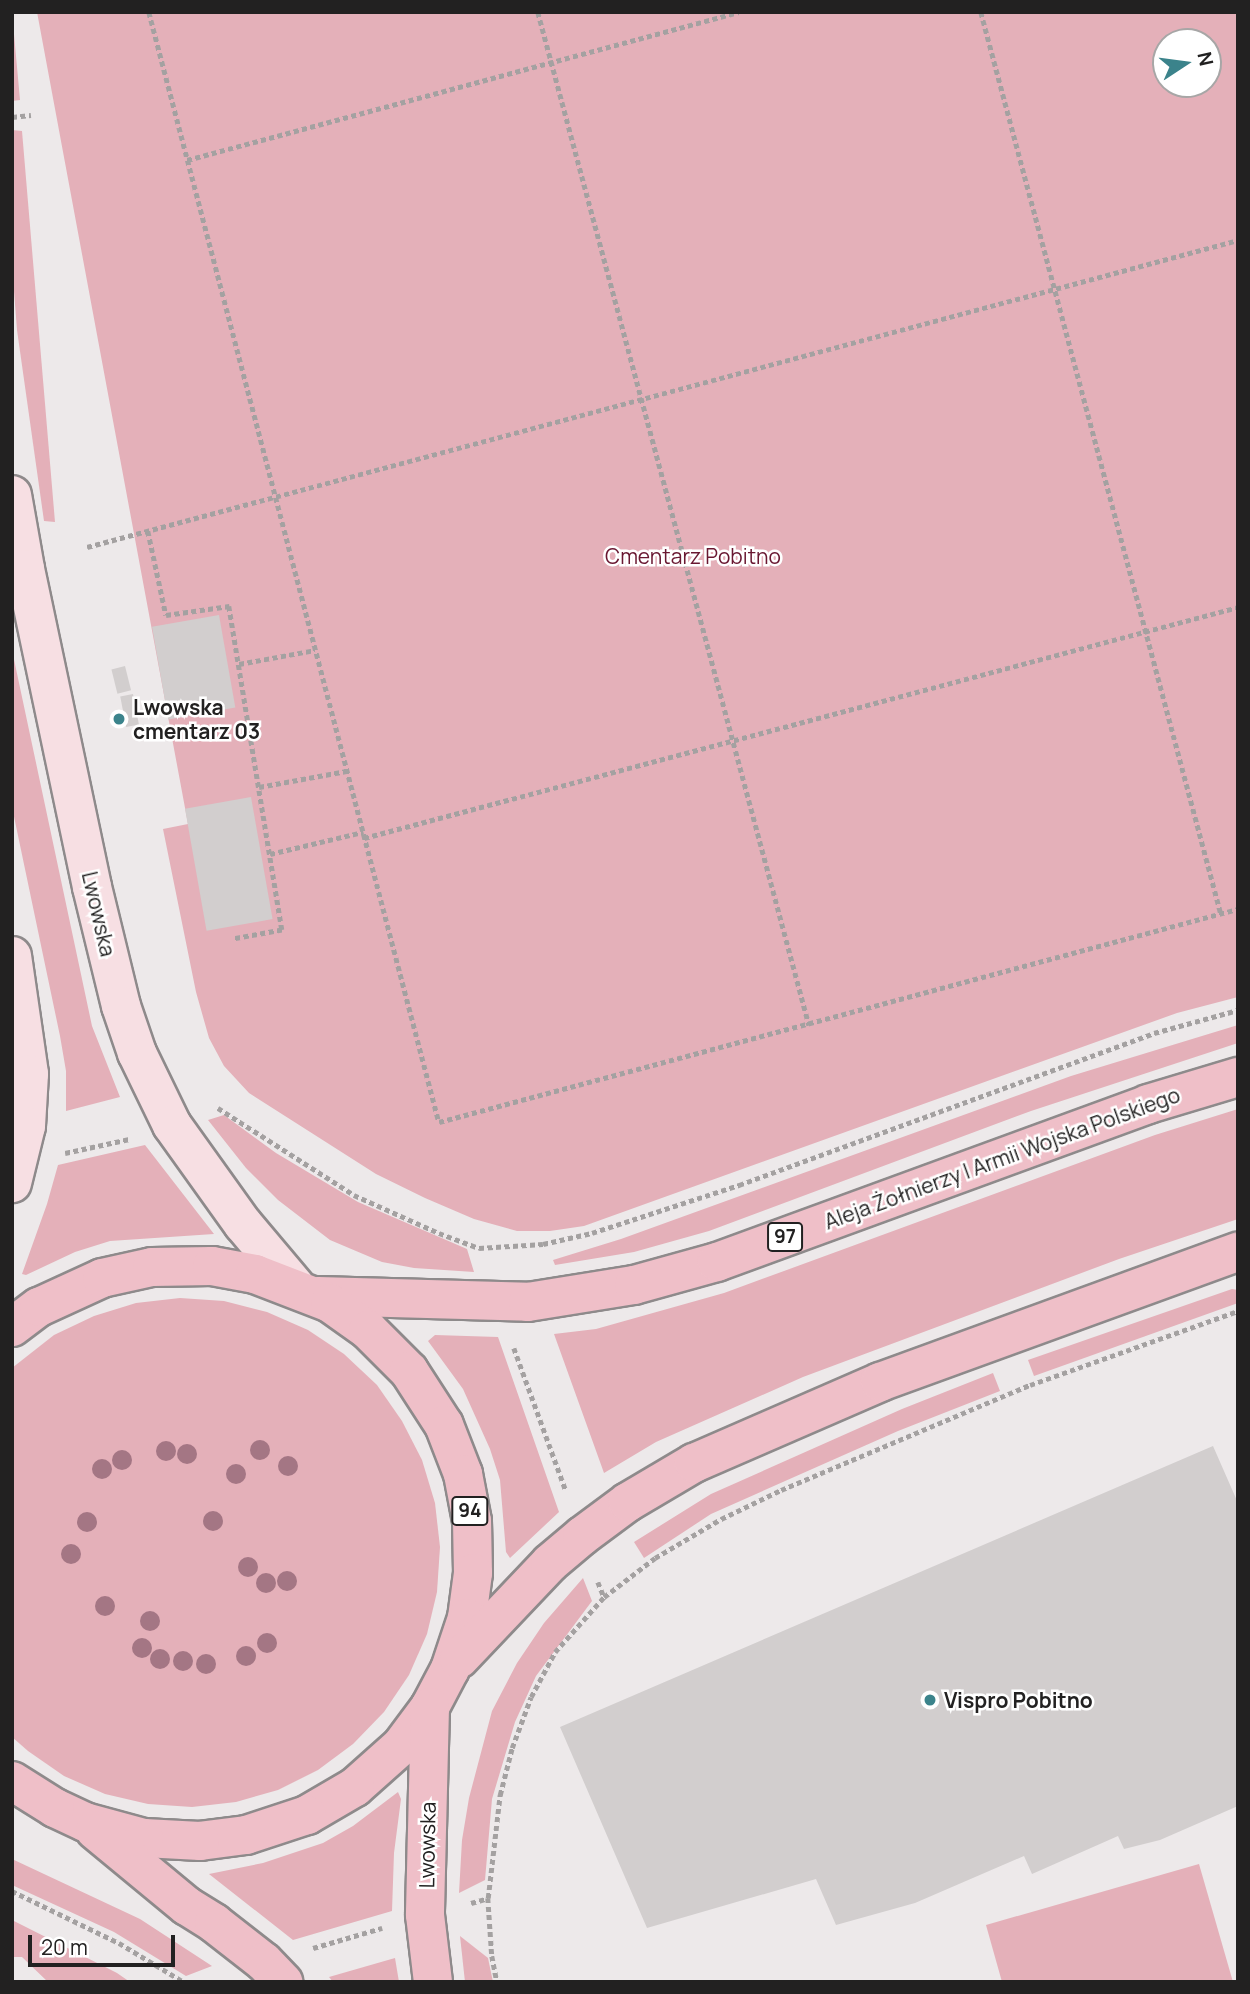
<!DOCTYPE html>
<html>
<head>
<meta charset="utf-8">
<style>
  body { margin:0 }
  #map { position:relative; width:1250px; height:1994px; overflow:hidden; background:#ede9ea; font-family:Manrope,sans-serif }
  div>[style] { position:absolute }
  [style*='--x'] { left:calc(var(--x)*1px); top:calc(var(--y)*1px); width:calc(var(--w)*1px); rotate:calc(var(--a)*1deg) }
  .green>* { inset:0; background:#e4b0b9 }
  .building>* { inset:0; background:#d2cece; transform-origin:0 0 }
  .path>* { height:4.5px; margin-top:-2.25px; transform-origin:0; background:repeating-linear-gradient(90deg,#a4a1a1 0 5px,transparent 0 8.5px) }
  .roads { filter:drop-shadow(2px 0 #8e8a8b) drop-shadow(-2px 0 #8e8a8b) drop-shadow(0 2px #8e8a8b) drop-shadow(0 -2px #8e8a8b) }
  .secondary>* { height:38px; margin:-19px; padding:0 19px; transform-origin:19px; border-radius:19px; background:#f7dfe3 }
  .primary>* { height:38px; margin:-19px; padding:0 19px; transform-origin:19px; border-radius:19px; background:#efbfc8 }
  .trees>* { width:20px; height:20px; margin:-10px; border-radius:50%; background:#a47684 }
  .dots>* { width:19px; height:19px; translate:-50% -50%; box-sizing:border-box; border:4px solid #fff; border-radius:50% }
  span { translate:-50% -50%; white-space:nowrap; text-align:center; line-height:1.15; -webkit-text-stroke:5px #fff; paint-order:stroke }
  .shield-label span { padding:2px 5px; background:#fff; border:2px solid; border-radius:5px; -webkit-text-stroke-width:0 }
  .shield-label { font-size:19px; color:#222121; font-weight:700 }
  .park-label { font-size:21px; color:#691731 }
  .poi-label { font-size:21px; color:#222121; font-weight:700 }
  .left { translate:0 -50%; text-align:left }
  .street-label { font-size:21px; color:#222121 }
  .frame { position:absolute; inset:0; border:14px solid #222121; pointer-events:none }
  .north { position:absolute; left:1152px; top:28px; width:70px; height:70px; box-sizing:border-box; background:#fff; border:2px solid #a7a6a6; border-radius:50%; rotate:77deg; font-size:19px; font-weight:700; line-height:28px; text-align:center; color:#222121 }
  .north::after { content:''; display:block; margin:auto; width:24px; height:32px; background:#3b838b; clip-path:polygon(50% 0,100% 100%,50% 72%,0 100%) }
  .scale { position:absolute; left:28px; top:1935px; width:147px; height:32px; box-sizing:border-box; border:4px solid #222121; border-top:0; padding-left:9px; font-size:21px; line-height:24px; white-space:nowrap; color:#222121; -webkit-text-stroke:5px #fff; paint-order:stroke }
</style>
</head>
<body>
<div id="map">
  <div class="green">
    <i style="clip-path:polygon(12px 12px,20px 100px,12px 101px)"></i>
    <i style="clip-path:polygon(evenodd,37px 12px,1238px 12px,1238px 997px,1177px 1013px,584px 1226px,550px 1231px,517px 1231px,474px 1219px,425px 1198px,376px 1174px,249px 1093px,224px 1066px,209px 1038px,196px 992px,163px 829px,188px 824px,37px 12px,1166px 42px,1208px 42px,1208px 84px,1166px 84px,1166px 42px)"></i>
    <i style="clip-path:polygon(12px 130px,22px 131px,55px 522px,44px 521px,17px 330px,12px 265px)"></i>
    <i style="clip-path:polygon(12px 650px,92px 1026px,120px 1097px,66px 1111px,66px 1071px,60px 1036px,12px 807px)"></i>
    <i style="clip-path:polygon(1238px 1025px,1238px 1043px,1031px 1111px,709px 1231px,634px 1252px,555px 1265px,553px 1260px,621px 1239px,1071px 1076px)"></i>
    <i style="clip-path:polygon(1238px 1109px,1238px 1219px,1119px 1259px,803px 1377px,656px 1442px,604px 1473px,554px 1334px,596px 1329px,724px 1293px,1155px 1135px)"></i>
    <i style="clip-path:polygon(224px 1115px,276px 1153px,358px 1202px,467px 1249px,474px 1272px,414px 1268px,382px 1262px,330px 1240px,278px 1200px,246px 1168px,208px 1120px)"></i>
    <i style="clip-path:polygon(145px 1145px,214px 1234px,110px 1241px,75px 1252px,26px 1275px,22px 1274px,47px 1204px,58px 1165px)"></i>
    <i style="clip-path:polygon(1232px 1289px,1238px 1290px,1238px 1303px,1034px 1376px,1028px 1360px)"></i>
    <i style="clip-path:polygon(180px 1298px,224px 1301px,267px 1312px,308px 1330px,344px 1354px,377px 1385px,402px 1421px,422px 1460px,435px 1503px,440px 1547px,437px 1592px,427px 1634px,409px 1675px,384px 1712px,353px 1744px,318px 1770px,278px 1790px,236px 1802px,192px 1807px,148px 1804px,105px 1794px,64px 1776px,28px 1751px,12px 1737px,12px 1368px,54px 1335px,94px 1316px,136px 1303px)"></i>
    <i style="clip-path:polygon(435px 1335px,498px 1337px,559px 1512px,510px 1558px,506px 1552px,500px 1480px,490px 1449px,463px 1389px,428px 1341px)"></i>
    <i style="clip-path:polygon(993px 1373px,1000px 1391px,898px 1431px,711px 1514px,644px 1558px,634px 1542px,711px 1494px,902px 1409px)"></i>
    <i style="clip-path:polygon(583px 1578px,592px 1601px,536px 1676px,515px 1722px,492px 1799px,485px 1880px,459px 1893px,462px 1840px,469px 1798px,492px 1711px,517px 1663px,544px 1623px)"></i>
    <i style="clip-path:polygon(398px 1792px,401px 1799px,394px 1853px,392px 1911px,293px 1940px,209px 1874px,263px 1863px,323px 1843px,353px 1826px)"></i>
    <i style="clip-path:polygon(12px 1859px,140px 1919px,212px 1966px,186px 1976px,114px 1932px,12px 1885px)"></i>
    <i style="clip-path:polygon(1199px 1864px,1233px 1982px,1002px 1982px,986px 1925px)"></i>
    <i style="clip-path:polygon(12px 1920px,117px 1973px,130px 1982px,48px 1982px,22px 1957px,12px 1957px)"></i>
    <i style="clip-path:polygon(460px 1936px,488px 1958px,493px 1982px,465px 1982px)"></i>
    <i style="clip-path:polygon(395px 1958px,399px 1982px,333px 1982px,329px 1977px)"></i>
  </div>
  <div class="building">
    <i style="left:219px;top:615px;width:94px;height:68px;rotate:80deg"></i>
    <i style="left:125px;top:666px;width:25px;height:14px;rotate:76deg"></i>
    <i style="left:133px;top:694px;width:31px;height:13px;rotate:79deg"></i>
    <i style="left:251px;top:797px;width:124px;height:67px;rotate:80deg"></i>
    <i style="clip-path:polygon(1213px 1446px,1238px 1503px,1238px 1806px,1160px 1840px,1124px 1849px,1118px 1836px,1032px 1874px,1024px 1856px,915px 1903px,836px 1925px,816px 1879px,647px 1928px,560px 1727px)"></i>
  </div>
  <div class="path">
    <i style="--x:149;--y:12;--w:1147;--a:75.36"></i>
    <i style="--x:439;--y:1122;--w:827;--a:-14.93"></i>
    <i style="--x:538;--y:12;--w:1049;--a:75.02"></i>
    <i style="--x:981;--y:12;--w:933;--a:75.1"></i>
    <i style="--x:12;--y:117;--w:19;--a:-6"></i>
    <i style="--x:187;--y:160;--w:571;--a:-15.01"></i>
    <i style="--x:148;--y:531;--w:86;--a:77.9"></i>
    <i style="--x:166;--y:615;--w:64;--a:-8.1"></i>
    <i style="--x:229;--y:606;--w:328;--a:80.7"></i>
    <i style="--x:282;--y:930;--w:50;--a:169.6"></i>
    <i style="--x:87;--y:547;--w:1191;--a:-14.93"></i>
    <i style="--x:239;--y:664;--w:77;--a:-10.4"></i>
    <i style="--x:259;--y:787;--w:89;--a:-10.3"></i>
    <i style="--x:364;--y:838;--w:904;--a:-14.8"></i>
    <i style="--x:270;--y:854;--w:96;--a:-13.3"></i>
    <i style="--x:218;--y:1108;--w:161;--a:32.6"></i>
    <i style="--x:354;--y:1195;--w:93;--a:24.1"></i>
    <i style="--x:439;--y:1233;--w:43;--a:20.6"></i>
    <i style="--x:479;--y:1248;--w:64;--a:-3.6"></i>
    <i style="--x:543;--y:1244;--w:50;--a:-12.7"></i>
    <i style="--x:592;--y:1233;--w:155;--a:-18.1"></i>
    <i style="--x:739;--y:1185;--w:442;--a:-20.1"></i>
    <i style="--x:1154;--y:1033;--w:87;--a:-15.3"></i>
    <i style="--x:65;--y:1153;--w:66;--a:-12.3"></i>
    <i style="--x:514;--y:1348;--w:152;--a:70"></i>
    <i style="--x:598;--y:1582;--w:16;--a:68"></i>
    <i style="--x:12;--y:1891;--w:119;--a:25.9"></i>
    <i style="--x:119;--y:1943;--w:76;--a:31"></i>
    <i style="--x:488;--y:1898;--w:58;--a:86.1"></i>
    <i style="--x:492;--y:1956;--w:26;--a:79"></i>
    <i style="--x:471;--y:1903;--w:18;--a:-16"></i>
    <i style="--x:488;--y:1898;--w:104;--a:-83.4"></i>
    <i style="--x:500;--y:1795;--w:49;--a:-75.7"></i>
    <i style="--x:512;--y:1748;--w:54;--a:-69.6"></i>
    <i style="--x:531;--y:1697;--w:51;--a:-61.9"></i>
    <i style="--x:555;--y:1652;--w:74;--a:-48.3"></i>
    <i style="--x:604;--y:1597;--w:64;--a:-37.4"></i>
    <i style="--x:655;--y:1558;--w:77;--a:-30.6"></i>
    <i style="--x:721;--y:1519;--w:67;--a:-25.8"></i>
    <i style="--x:781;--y:1490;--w:270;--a:-22.9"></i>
    <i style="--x:1030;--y:1385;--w:221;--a:-19.6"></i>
    <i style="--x:313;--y:1948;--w:72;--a:-16.2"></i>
  </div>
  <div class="roads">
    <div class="secondary">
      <i style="--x:12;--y:495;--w:75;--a:80"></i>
      <i style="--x:25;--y:569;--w:325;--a:78.1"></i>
      <i style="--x:92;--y:887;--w:122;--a:76.3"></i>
      <i style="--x:121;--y:1006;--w:50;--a:71.2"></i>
      <i style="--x:137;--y:1053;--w:80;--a:64.1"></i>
      <i style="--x:172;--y:1125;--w:122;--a:54.4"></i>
      <i style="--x:243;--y:1224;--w:82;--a:49.9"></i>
      <i style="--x:12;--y:956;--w:119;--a:81.8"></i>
      <i style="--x:29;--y:1074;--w:52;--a:93.3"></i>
      <i style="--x:26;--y:1126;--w:59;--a:103.8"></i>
    </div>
    <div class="primary">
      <i style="--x:318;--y:1296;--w:210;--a:1.6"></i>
      <i style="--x:528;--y:1302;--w:107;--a:-9.1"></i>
      <i style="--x:634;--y:1285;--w:86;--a:-15.5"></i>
      <i style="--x:717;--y:1262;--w:459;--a:-20.1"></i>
      <i style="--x:1148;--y:1104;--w:94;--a:-16.7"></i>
      <i style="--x:12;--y:1327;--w:34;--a:-37"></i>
      <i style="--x:39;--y:1307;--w:69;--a:-24.7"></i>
      <i style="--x:102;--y:1278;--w:51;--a:-12.4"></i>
      <i style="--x:152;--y:1267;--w:60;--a:-1"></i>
      <i style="--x:212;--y:1266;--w:44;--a:10.5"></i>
      <i style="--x:255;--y:1274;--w:80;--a:21.1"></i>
      <i style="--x:330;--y:1303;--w:47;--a:35.4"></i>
      <i style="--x:368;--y:1330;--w:58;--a:45"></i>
      <i style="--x:409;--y:1371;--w:64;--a:57.1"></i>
      <i style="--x:444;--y:1425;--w:53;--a:68.8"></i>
      <i style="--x:463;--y:1474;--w:48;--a:79.2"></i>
      <i style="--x:472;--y:1521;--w:52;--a:88.9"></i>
      <i style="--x:473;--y:1573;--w:45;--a:97.6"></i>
      <i style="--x:467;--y:1618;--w:54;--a:108.4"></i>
      <i style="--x:450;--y:1669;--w:43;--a:117.8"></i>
      <i style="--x:430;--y:1707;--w:49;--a:126.6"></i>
      <i style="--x:401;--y:1746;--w:62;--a:138.3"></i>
      <i style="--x:355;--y:1787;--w:56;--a:149.7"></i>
      <i style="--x:307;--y:1815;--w:64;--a:161.8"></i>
      <i style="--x:246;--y:1835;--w:46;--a:172.6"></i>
      <i style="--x:200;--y:1841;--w:56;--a:-176.9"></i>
      <i style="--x:144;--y:1838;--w:61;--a:-164.8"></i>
      <i style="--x:85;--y:1822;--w:33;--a:-155"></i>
      <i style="--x:55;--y:1808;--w:51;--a:-147.9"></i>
      <i style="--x:459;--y:1659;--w:132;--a:-46.5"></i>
      <i style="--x:550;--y:1563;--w:42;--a:-40.2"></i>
      <i style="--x:582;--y:1536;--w:57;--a:-36.5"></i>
      <i style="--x:628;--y:1502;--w:77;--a:-30.6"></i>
      <i style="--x:694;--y:1463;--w:203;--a:-23.5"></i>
      <i style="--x:880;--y:1382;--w:381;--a:-20"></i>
      <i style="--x:430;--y:1707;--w:208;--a:91.4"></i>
      <i style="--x:425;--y:1915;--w:67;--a:83.2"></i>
      <i style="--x:95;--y:1830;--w:119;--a:39.6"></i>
      <i style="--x:187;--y:1906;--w:32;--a:32"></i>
      <i style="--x:214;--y:1923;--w:63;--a:38"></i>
      <i style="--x:264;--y:1962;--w:28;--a:46"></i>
    </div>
  </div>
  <div class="trees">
    <i style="left:260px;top:1450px"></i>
    <i style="left:166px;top:1451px"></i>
    <i style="left:187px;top:1454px"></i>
    <i style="left:122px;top:1460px"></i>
    <i style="left:288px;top:1466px"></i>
    <i style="left:102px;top:1469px"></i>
    <i style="left:236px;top:1474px"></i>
    <i style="left:213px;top:1521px"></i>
    <i style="left:87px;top:1522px"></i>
    <i style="left:71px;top:1554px"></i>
    <i style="left:248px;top:1567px"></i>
    <i style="left:287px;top:1581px"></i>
    <i style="left:266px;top:1583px"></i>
    <i style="left:105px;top:1606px"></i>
    <i style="left:150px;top:1621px"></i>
    <i style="left:267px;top:1643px"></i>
    <i style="left:142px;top:1648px"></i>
    <i style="left:246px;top:1656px"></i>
    <i style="left:160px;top:1659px"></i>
    <i style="left:183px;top:1661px"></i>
    <i style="left:206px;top:1664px"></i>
  </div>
  <div class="dots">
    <i style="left:119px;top:719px;background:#3b838b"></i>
    <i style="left:930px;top:1700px;background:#3b838b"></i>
  </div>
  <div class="shield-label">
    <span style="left:785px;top:1237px">97</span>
    <span style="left:470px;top:1511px">94</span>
  </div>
  <div class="park-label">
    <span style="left:693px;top:556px">Cmentarz Pobitno</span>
  </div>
  <div class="poi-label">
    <span class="left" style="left:133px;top:719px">Lwowska<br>cmentarz 03</span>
    <span class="left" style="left:944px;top:1700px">Vispro Pobitno</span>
  </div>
  <div class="street-label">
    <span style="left:99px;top:914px;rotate:77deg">Lwowska</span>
    <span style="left:1002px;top:1158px;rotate:-20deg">Aleja Żołnierzy I Armii Wojska Polskiego</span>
    <span style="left:427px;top:1845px;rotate:-89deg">Lwowska</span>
  </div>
  <div class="frame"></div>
  <div class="north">N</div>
  <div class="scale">20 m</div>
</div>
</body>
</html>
